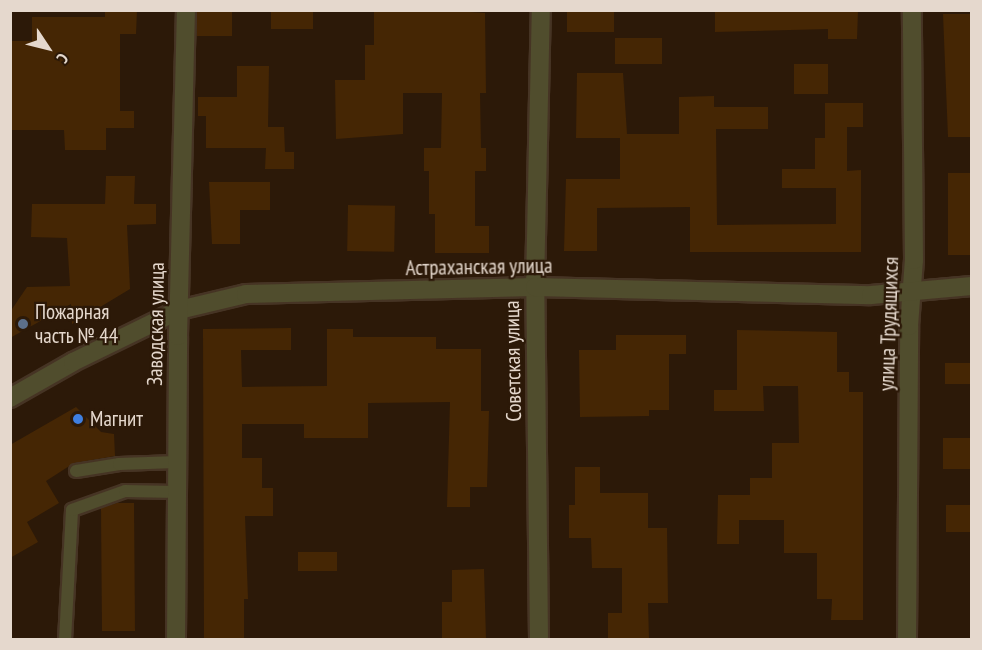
<!DOCTYPE html>
<html>
<head>
<meta charset="utf-8">
<style>
  body { margin:0 }
  #map { position:relative; width:982px; height:650px; overflow:hidden; background:#2c1908; font-family:"PT Sans Narrow",sans-serif }
  div>[style] { position:absolute }
  [style*='--x'] { left:calc(var(--x)*1px); top:calc(var(--y)*1px); width:calc(var(--w)*1px); rotate:calc(var(--a)*1deg) }
  .building>* { inset:0; background:#452604; transform-origin:0 0 }
  .roads { filter:drop-shadow(2px 0 #463424) drop-shadow(-2px 0 #463424) drop-shadow(0 2px #463424) drop-shadow(0 -2px #463424) }
  .service>* { height:12px; margin:-6px; padding:0 6px; transform-origin:6px; border-radius:6px; background:#504d2d }
  .minor>* { height:18px; margin:-9px; padding:0 9px; transform-origin:9px; border-radius:9px; background:#504d2d }
  .tertiary>* { height:18px; margin:-9px; padding:0 9px; transform-origin:9px; border-radius:9px; background:#504d2d }
  .dots>* { width:16px; height:16px; translate:-50% -50%; box-sizing:border-box; border:3px solid #2c1908; border-radius:50% }
  span { translate:-50% -50%; white-space:nowrap; text-align:center; line-height:1.15; -webkit-text-stroke:4.5px #2c1908; paint-order:stroke }
  .street-label { font-size:21px; color:#e5d8cd }
  .poi-label { font-size:21px; color:#e5d8cd }
  .left { translate:0 -50%; text-align:left }
  .frame { position:absolute; inset:0; border:12px solid #e5d8cd; pointer-events:none }
  .north { position:absolute; left:18px; top:18px; width:60px; height:60px; -webkit-text-stroke:4px #2c1908; paint-order:stroke; rotate:125deg; font-size:16px; font-weight:700; line-height:24px; text-align:center; color:#e5d8cd }
  .north::after { content:''; display:block; margin:auto; width:21px; height:27px; background:#e5d8cd; clip-path:polygon(50% 0,100% 100%,50% 72%,0 100%) }
</style>
</head>
<body>
<div id="map">
  <div class="building">
    <i style="clip-path:polygon(105px 10px,137px 10px,136px 34px,120px 34px,120px 111px,134px 111px,134px 128px,106px 128px,106px 150px,65px 150px,64px 130px,10px 130px,10px 41px,32px 41px,32px 17px,105px 17px)"></i>
    <i style="left:271px;top:10px;width:42px;height:19px"></i>
    <i style="clip-path:polygon(439px 10px,485px 13px,486px 93px,480px 93px,481px 148px,486px 148px,486px 171px,475px 171px,475px 226px,489px 226px,489px 253px,435px 253px,435px 214px,429px 214px,429px 171px,424px 171px,424px 148px,441px 148px,442px 93px,403px 93px,403px 134px,336px 139px,335px 80px,365px 80px,365px 45px,374px 45px,374px 11px)"></i>
    <i style="left:567px;top:10px;width:47px;height:22px"></i>
    <i style="clip-path:polygon(715px 10px,858px 11px,857px 39px,828px 39px,828px 29px,715px 32px)"></i>
    <i style="left:197px;top:11px;width:35px;height:25px"></i>
    <i style="clip-path:polygon(943px 14px,972px 14px,972px 137px,948px 137px)"></i>
    <i style="left:615px;top:38px;width:47px;height:26px"></i>
    <i style="left:794px;top:64px;width:34px;height:30px"></i>
    <i style="clip-path:polygon(237px 66px,269px 66px,268px 127px,284px 127px,285px 152px,294px 152px,294px 169px,265px 169px,266px 148px,206px 148px,206px 116px,198px 116px,198px 97px,237px 97px)"></i>
    <i style="clip-path:polygon(577px 73px,623px 73px,627px 134px,679px 134px,679px 97px,714px 96px,714px 107px,768px 107px,768px 129px,716px 129px,717px 225px,836px 224px,836px 188px,782px 188px,782px 169px,815px 169px,815px 138px,825px 138px,825px 103px,863px 103px,863px 127px,847px 127px,847px 171px,861px 170px,861px 252px,690px 252px,690px 207px,597px 208px,597px 251px,564px 251px,566px 179px,620px 179px,620px 138px,576px 138px)"></i>
    <i style="left:948px;top:173px;width:24px;height:82px"></i>
    <i style="clip-path:polygon(106px 176px,135px 176px,134px 204px,156px 204px,156px 224px,127px 225px,130px 289px,72px 324px,71px 304px,10px 338px,10px 312px,27px 287px,70px 286px,67px 238px,31px 237px,32px 204px,105px 204px)"></i>
    <i style="clip-path:polygon(209px 182px,270px 182px,270px 210px,240px 210px,240px 244px,212px 244px)"></i>
    <i style="left:348px;top:205px;width:47px;height:46px;rotate:1deg"></i>
    <i style="clip-path:polygon(291px 328px,291px 350px,241px 350px,242px 387px,327px 386px,327px 329px,353px 329px,353px 337px,436px 337px,436px 349px,481px 349px,481px 411px,489px 411px,487px 487px,470px 487px,470px 507px,447px 507px,450px 402px,368px 403px,368px 438px,304px 438px,304px 424px,242px 424px,242px 458px,262px 458px,262px 488px,273px 488px,273px 516px,245px 516px,248px 599px,244px 599px,244px 639px,204px 639px,203px 329px)"></i>
    <i style="clip-path:polygon(737px 330px,837px 332px,837px 372px,849px 372px,849px 392px,863px 392px,863px 620px,831px 620px,832px 599px,817px 599px,817px 553px,784px 553px,784px 520px,739px 520px,739px 544px,717px 544px,718px 495px,750px 495px,750px 478px,772px 478px,772px 443px,799px 443px,798px 386px,763px 386px,764px 411px,714px 411px,714px 390px,737px 390px)"></i>
    <i style="clip-path:polygon(616px 335px,686px 335px,686px 354px,669px 354px,669px 410px,649px 410px,649px 416px,580px 417px,579px 350px,616px 350px)"></i>
    <i style="left:945px;top:363px;width:27px;height:21px"></i>
    <i style="clip-path:polygon(76px 407px,101px 432px,114px 434px,115px 456px,74px 463px,46px 481px,59px 503px,27px 522px,38px 542px,10px 558px,10px 445px)"></i>
    <i style="left:972px;top:438px;width:31px;height:29px;rotate:90deg"></i>
    <i style="clip-path:polygon(575px 467px,600px 467px,600px 493px,648px 493px,648px 528px,667px 528px,668px 603px,648px 603px,649px 639px,608px 639px,608px 613px,622px 613px,622px 568px,592px 568px,591px 538px,569px 538px,569px 505px,575px 505px)"></i>
    <i style="clip-path:polygon(117px 503px,134px 503px,135px 631px,102px 631px,101px 508px)"></i>
    <i style="left:972px;top:505px;width:27px;height:26px;rotate:90deg"></i>
    <i style="left:298px;top:552px;width:39px;height:19px"></i>
    <i style="clip-path:polygon(484px 569px,486px 639px,442px 639px,442px 602px,452px 602px,452px 570px)"></i>
  </div>
  <div class="roads">
    <div class="service">
      <i style="--x:76;--y:471;--w:44;--a:-9.2"></i>
      <i style="--x:119;--y:464;--w:58;--a:-2"></i>
      <i style="--x:65;--y:640;--w:130;--a:-86.9"></i>
      <i style="--x:72;--y:510;--w:56;--a:-19.7"></i>
      <i style="--x:125;--y:491;--w:51;--a:1.1"></i>
    </div>
    <div class="minor">
      <i style="--x:539;--y:640;--w:353;--a:-90.6"></i>
      <i style="--x:535;--y:287;--w:277;--a:-88.8"></i>
      <i style="--x:907;--y:640;--w:314;--a:-89.6"></i>
      <i style="--x:909;--y:326;--w:66;--a:-85.7"></i>
      <i style="--x:914;--y:260;--w:250;--a:-90.5"></i>
    </div>
    <div class="tertiary">
      <i style="--x:10;--y:398;--w:73;--a:-29.7"></i>
      <i style="--x:73;--y:362;--w:118;--a:-26.1"></i>
      <i style="--x:179;--y:310;--w:69;--a:-13.4"></i>
      <i style="--x:246;--y:294;--w:289;--a:-1.4"></i>
      <i style="--x:535;--y:287;--w:336;--a:1.4"></i>
      <i style="--x:871;--y:295;--w:101;--a:-5.1"></i>
      <i style="--x:176;--y:640;--w:304;--a:-89.6"></i>
      <i style="--x:178;--y:336;--w:326;--a:-88.6"></i>
    </div>
  </div>
  <div class="dots">
    <i style="left:23px;top:324px;background:#5c6f8a"></i>
    <i style="left:78px;top:419px;background:#3f7fe0"></i>
  </div>
  <div class="street-label">
    <span style="left:479px;top:267px;rotate:-1deg">Астраханская улица</span>
    <span style="left:156px;top:324px;rotate:-89deg">Заводская улица</span>
    <span style="left:889px;top:324px;rotate:-88deg">улица Трудящихся</span>
    <span style="left:513px;top:361px;rotate:-91deg">Советская улица</span>
  </div>
  <div class="poi-label">
    <span class="left" style="left:35px;top:324px">Пожарная<br>часть № 44</span>
    <span class="left" style="left:90px;top:419px">Магнит</span>
  </div>
  <div class="frame"></div>
  <div class="north">С</div>
</div>
</body>
</html>
